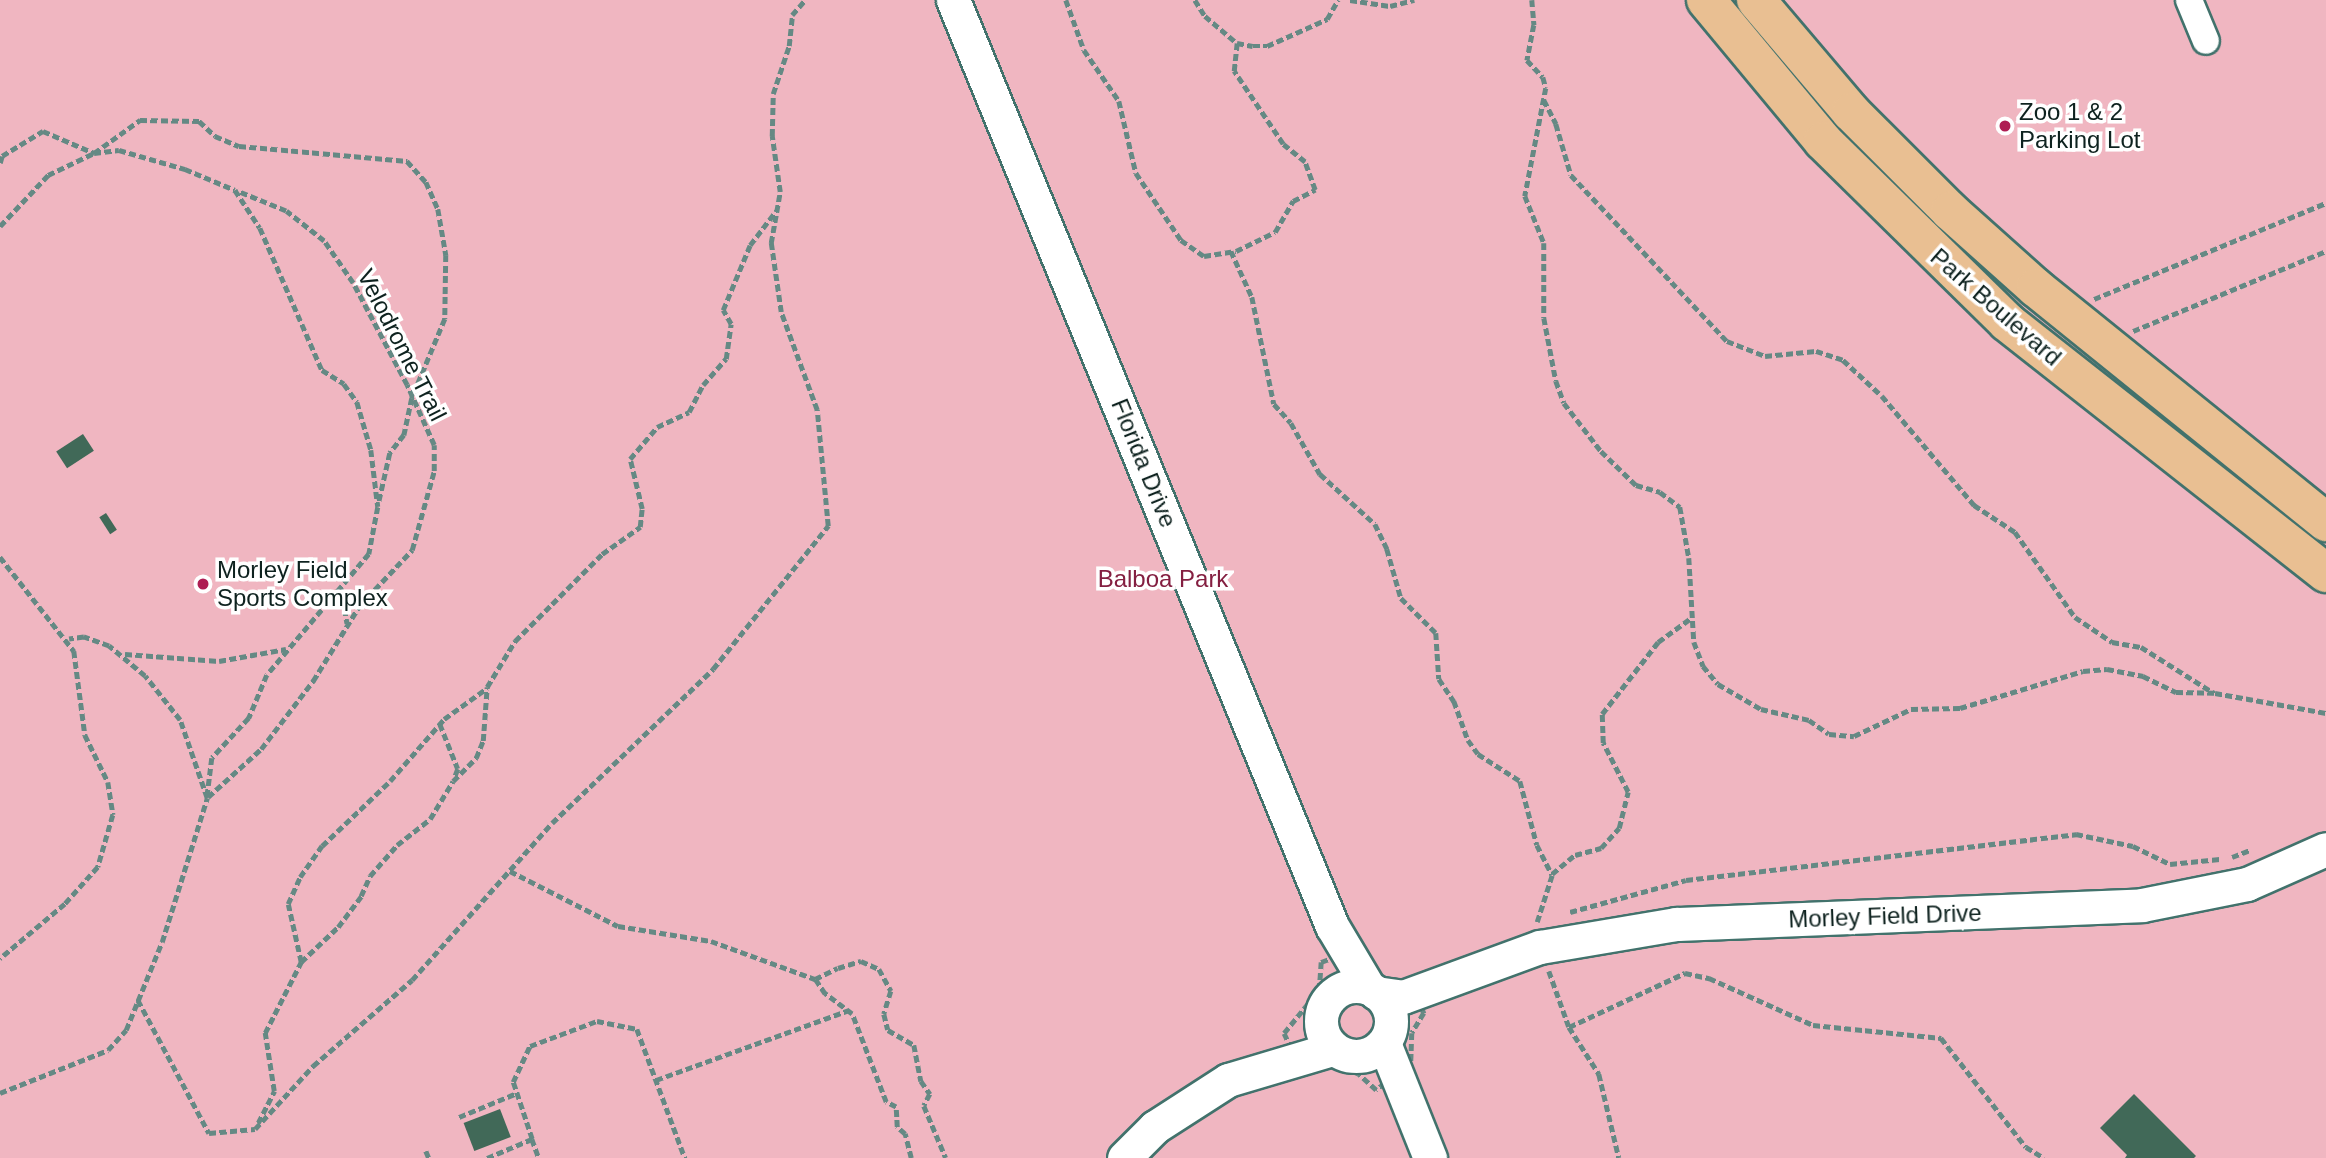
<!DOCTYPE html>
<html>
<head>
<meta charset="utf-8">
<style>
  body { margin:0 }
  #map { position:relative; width:2326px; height:1158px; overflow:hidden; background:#b8eae3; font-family:Helvetica,sans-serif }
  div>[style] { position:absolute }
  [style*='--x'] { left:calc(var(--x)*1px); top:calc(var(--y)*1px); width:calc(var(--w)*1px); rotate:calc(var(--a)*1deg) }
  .green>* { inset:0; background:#f0b6c1; transform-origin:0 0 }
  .building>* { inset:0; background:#416958; transform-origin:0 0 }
  .path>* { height:4.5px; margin-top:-2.25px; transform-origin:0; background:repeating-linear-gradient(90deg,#658984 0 7px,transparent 0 10.5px) }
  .roads { filter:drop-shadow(2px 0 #42726c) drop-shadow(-2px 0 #42726c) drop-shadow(0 2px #42726c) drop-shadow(0 -2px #42726c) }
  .minor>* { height:26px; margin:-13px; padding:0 13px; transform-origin:13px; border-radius:13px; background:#fff }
  .tertiary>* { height:33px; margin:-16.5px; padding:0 16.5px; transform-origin:16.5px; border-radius:16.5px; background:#fff }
  .tertiary>.ring { margin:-16.5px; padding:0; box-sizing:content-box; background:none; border:33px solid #fff; border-radius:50% }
  .primary>* { height:38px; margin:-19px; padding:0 19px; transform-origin:19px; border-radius:19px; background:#e9bf92 }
  .dots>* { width:19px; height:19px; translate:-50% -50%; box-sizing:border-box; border:4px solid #fff; border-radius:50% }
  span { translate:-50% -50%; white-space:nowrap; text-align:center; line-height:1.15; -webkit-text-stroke:7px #fff; paint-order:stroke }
  .poi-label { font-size:24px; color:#0e221f }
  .left { translate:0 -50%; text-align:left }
  .street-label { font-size:24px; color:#0e221f }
  .park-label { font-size:24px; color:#841f41 }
</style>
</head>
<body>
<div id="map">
  <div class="green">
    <i style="left:0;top:0;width:2326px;height:1158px"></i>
  </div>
  <div class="building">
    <i style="left:83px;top:434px;width:20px;height:32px;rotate:57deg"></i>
    <i style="left:106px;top:513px;width:20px;height:8px;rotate:57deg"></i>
    <i style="clip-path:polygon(2134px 1094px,2196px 1156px,2194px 1158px,2125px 1158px,2127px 1155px,2100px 1128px)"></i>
    <i style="left:500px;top:1109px;width:30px;height:39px;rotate:69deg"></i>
  </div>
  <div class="path">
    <i style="--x:1066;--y:0;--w:53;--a:70.2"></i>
    <i style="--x:1084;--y:50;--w:62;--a:55.5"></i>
    <i style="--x:1119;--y:101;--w:74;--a:76.7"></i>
    <i style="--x:1136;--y:173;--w:81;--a:56.1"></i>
    <i style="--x:1181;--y:240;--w:28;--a:35"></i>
    <i style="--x:1204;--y:256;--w:32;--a:-9"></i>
    <i style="--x:1236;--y:251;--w:43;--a:-26"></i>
    <i style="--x:1275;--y:232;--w:36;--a:-60"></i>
    <i style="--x:1293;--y:201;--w:25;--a:-27"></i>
    <i style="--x:1315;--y:190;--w:30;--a:-110"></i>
    <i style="--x:1305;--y:162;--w:28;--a:-141"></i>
    <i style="--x:1283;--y:144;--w:88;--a:-123.9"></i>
    <i style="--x:1234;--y:71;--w:28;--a:-84"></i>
    <i style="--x:1195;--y:0;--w:19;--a:58"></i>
    <i style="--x:1205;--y:16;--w:42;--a:40.2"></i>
    <i style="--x:1237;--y:43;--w:16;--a:11"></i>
    <i style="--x:1253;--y:46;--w:14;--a:0"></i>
    <i style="--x:1267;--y:46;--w:66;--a:-24.2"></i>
    <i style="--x:1327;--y:19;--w:22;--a:-60"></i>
    <i style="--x:1350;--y:0;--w:40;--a:8.5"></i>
    <i style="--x:1390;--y:6;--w:25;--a:-14"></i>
    <i style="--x:1532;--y:0;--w:25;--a:85"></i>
    <i style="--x:1534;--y:25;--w:36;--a:101"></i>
    <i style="--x:1527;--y:60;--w:23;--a:47"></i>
    <i style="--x:1543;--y:77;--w:11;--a:75"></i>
    <i style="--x:1546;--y:88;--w:110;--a:101"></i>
    <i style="--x:1525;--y:196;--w:51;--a:68"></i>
    <i style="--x:1544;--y:243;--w:75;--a:90"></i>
    <i style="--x:1544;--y:318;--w:64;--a:79.2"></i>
    <i style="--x:1556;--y:381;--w:23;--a:70"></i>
    <i style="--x:1564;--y:403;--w:61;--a:52.4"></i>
    <i style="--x:1601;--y:451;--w:49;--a:44.2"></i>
    <i style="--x:1636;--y:485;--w:25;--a:16"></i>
    <i style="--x:1660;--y:492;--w:25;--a:37"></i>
    <i style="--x:1680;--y:507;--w:52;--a:80"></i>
    <i style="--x:1689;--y:558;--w:84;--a:86.6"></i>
    <i style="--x:1694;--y:642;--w:26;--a:69"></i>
    <i style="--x:1703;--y:666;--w:23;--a:50"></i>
    <i style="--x:1718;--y:684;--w:50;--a:30.2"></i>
    <i style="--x:1761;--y:709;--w:49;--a:12.9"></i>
    <i style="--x:1809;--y:720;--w:24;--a:35"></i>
    <i style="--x:1829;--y:734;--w:25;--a:5"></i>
    <i style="--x:1854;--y:736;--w:63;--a:-25.3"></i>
    <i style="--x:1911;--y:709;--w:49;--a:-1.2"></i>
    <i style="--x:1960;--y:708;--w:128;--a:-16.7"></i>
    <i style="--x:2083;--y:671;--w:24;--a:-5"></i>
    <i style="--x:2107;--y:669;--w:37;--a:11"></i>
    <i style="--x:2143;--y:676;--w:37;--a:26"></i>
    <i style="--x:2176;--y:692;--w:39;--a:1"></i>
    <i style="--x:2215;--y:693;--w:113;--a:10.2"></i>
    <i style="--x:1544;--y:100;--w:27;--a:63"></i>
    <i style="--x:1556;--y:124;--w:53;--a:73.6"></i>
    <i style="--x:1571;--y:175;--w:228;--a:46.8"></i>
    <i style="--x:1727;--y:341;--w:41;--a:21.5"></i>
    <i style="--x:1765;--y:356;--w:51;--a:-5.6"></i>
    <i style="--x:1816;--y:351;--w:28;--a:18"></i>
    <i style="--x:1843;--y:360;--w:53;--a:42.7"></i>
    <i style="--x:1882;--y:396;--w:143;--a:49.8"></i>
    <i style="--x:1974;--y:505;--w:49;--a:33.4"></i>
    <i style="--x:2015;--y:532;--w:104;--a:54.8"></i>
    <i style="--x:2075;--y:617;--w:45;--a:34"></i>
    <i style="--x:2112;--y:642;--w:29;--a:10"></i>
    <i style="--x:2141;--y:647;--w:86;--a:32.2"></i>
    <i style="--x:0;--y:163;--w:7;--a:-74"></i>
    <i style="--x:2;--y:156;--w:48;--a:-31.4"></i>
    <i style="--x:43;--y:131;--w:56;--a:23.3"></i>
    <i style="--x:94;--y:153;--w:57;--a:-35.7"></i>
    <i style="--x:140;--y:120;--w:59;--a:1"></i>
    <i style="--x:199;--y:121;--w:22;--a:43"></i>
    <i style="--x:215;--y:136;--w:26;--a:23"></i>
    <i style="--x:239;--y:146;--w:169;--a:5.1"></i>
    <i style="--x:407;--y:161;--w:28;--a:48"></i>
    <i style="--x:426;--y:182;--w:30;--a:66"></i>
    <i style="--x:438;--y:209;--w:47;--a:80.1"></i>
    <i style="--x:446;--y:255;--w:64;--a:90.9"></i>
    <i style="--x:445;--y:319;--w:86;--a:112.7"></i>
    <i style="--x:412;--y:398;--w:38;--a:102"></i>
    <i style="--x:404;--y:435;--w:23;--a:128"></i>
    <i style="--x:390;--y:453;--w:50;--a:102.7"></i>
    <i style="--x:0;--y:226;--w:70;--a:-46.7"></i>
    <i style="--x:48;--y:175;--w:51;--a:-25.6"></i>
    <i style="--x:94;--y:153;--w:25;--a:-7"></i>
    <i style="--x:119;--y:150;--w:69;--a:16.1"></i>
    <i style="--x:185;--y:169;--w:54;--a:22.8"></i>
    <i style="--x:235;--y:190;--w:45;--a:56.7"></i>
    <i style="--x:260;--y:228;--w:155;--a:66.4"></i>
    <i style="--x:322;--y:370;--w:26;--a:32"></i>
    <i style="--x:344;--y:384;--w:22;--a:54"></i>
    <i style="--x:357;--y:402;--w:50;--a:73.7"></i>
    <i style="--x:371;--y:450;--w:57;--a:83"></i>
    <i style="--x:378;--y:507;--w:48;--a:100.8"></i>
    <i style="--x:369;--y:554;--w:158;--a:130.1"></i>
    <i style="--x:267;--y:675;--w:47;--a:112.7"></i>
    <i style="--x:249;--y:718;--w:54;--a:132.8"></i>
    <i style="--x:212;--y:758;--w:40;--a:97.1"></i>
    <i style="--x:1231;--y:251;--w:51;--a:65.5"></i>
    <i style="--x:1252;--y:297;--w:109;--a:78.4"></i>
    <i style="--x:1274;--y:404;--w:25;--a:48"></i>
    <i style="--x:1291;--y:423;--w:59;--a:60.4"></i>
    <i style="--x:1320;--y:474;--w:74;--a:42.3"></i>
    <i style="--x:1375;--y:524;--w:28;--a:64"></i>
    <i style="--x:1387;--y:549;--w:51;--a:74.1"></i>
    <i style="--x:1401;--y:598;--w:49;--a:45"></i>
    <i style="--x:1436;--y:633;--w:46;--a:86.3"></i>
    <i style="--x:1439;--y:679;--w:27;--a:56"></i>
    <i style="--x:1454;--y:701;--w:41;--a:70.3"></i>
    <i style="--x:1468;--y:740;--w:17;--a:54"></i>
    <i style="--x:1478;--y:754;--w:50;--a:32.7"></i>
    <i style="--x:1520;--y:781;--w:66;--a:75.1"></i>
    <i style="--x:1537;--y:845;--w:33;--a:63"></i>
    <i style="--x:1552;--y:874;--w:30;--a:-40"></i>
    <i style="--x:1575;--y:855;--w:27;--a:-15"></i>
    <i style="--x:1601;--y:848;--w:27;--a:-48"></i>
    <i style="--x:1619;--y:828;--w:37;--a:-76"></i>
    <i style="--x:1628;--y:792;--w:55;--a:-117"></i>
    <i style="--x:1603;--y:743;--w:29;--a:-92"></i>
    <i style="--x:1602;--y:714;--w:91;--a:-52.1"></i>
    <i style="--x:1658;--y:642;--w:41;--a:-36"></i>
    <i style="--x:2094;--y:299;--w:251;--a:-22.5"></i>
    <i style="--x:2133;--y:331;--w:209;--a:-22.5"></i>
    <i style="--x:0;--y:557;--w:120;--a:51.8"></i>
    <i style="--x:74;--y:651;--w:85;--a:82.5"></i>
    <i style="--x:85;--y:735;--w:52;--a:63.9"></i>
    <i style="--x:108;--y:782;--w:33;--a:81"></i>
    <i style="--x:113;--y:815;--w:54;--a:106.1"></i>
    <i style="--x:98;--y:867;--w:50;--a:131.7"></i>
    <i style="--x:65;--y:904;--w:85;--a:139.8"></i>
    <i style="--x:341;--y:588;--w:36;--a:80"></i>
    <i style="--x:125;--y:654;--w:94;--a:4.3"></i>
    <i style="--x:219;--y:661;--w:68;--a:-10.2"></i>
    <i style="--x:440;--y:724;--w:48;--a:68.2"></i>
    <i style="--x:458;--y:769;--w:9;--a:111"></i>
    <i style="--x:208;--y:797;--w:72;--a:-42.2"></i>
    <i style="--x:261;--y:749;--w:86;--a:-52.6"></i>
    <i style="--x:313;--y:681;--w:89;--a:-58.3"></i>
    <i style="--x:360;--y:605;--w:76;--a:-46.6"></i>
    <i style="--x:412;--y:550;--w:82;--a:-74.4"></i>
    <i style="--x:434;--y:471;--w:26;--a:-90"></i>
    <i style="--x:434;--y:445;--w:66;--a:-114.2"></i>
    <i style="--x:407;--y:385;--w:115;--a:-117.9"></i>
    <i style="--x:353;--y:283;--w:51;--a:-124.6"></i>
    <i style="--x:324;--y:241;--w:48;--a:-141.7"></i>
    <i style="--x:286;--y:211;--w:53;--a:-157.8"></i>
    <i style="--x:2232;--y:857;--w:19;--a:-21"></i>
    <i style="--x:510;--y:871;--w:121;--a:27"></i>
    <i style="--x:618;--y:926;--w:94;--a:9.2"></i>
    <i style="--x:711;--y:941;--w:111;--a:20.1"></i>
    <i style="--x:1570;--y:912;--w:120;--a:-15.4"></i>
    <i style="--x:1686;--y:880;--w:393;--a:-6.7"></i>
    <i style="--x:2076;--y:834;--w:58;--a:11.9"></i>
    <i style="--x:2133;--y:846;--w:41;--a:25.9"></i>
    <i style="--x:2170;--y:864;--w:50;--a:-5.7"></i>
    <i style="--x:1537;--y:922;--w:49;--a:-72.3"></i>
    <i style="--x:1362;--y:947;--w:30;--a:63"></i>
    <i style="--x:1376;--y:974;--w:22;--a:24"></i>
    <i style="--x:1396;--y:983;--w:15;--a:-8"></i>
    <i style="--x:1411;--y:981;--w:35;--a:68"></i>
    <i style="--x:1424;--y:1013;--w:23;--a:121"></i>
    <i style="--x:1412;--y:1033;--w:32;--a:92"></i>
    <i style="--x:1411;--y:1065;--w:43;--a:144.5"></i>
    <i style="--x:1376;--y:1090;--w:24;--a:-138"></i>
    <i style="--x:1358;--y:1074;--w:20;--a:-156"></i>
    <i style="--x:1340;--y:1066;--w:40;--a:177.1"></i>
    <i style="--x:1300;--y:1068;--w:38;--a:-115"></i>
    <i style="--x:1284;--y:1033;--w:55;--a:-50.9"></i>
    <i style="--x:1319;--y:990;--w:28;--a:-86"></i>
    <i style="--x:1321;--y:962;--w:44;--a:-20.1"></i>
    <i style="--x:301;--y:962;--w:51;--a:-43.4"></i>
    <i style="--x:338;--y:927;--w:39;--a:-53"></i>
    <i style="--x:361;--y:896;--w:22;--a:-66"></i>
    <i style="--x:370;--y:876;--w:41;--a:-48.9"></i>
    <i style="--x:397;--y:845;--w:42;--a:-38.2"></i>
    <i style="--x:430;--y:819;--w:44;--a:-58.8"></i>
    <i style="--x:453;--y:781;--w:33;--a:-45"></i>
    <i style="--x:476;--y:758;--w:18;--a:-68"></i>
    <i style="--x:483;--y:741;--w:54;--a:-85.8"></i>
    <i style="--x:487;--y:687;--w:54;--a:-58.7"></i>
    <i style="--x:515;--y:641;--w:123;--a:-45"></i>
    <i style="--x:602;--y:554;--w:47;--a:-35.4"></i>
    <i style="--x:640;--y:527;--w:18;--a:-84"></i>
    <i style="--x:642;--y:509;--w:51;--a:-103.5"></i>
    <i style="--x:630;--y:459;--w:42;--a:-49.8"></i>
    <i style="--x:657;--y:427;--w:35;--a:-25"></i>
    <i style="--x:689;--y:412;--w:30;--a:-63"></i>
    <i style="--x:703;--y:385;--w:35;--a:-49"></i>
    <i style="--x:726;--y:359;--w:35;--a:-82"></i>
    <i style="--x:731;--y:324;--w:16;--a:-120"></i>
    <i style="--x:723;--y:310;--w:70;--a:-67.4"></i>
    <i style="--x:750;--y:245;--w:43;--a:-52.6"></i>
    <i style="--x:1549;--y:971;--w:59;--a:70.3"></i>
    <i style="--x:1569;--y:1027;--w:56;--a:57.4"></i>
    <i style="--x:1599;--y:1074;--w:86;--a:76.6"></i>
    <i style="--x:138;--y:1000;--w:151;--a:61.9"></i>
    <i style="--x:209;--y:1133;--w:46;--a:-5"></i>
    <i style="--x:255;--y:1129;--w:86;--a:-47.4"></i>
    <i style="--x:313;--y:1066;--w:131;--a:-41"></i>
    <i style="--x:412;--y:980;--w:210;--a:-48.3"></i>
    <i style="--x:552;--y:823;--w:223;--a:-43.7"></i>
    <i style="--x:713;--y:669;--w:184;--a:-51.2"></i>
    <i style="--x:828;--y:526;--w:117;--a:-95.4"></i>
    <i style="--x:817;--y:410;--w:104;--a:-110.2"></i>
    <i style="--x:781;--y:312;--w:70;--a:-98.2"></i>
    <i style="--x:771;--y:243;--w:52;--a:-80"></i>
    <i style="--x:780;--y:192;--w:57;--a:-98.1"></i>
    <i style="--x:772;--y:136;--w:42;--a:-88.6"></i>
    <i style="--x:773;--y:94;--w:51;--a:-71.6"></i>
    <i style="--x:789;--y:46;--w:31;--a:-84"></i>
    <i style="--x:792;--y:15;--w:20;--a:-49"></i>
    <i style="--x:1569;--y:1027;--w:128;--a:-25"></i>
    <i style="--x:1685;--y:973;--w:25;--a:12"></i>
    <i style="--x:1709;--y:978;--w:114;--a:24.3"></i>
    <i style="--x:1813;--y:1025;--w:129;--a:5.8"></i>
    <i style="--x:1941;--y:1038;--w:138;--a:52.1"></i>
    <i style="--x:2026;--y:1147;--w:21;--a:31"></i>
    <i style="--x:656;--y:1080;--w:205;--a:-19.9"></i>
    <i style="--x:0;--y:1093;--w:116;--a:-21.7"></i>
    <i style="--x:108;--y:1050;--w:27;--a:-48"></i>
    <i style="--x:126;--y:1030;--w:95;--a:-67.8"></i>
    <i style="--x:162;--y:942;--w:151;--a:-72.6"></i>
    <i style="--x:207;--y:798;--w:83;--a:-109.1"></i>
    <i style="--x:180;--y:720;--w:56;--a:-128.5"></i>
    <i style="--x:145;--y:676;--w:47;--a:-140.2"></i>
    <i style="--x:109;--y:646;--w:27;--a:-160"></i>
    <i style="--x:84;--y:637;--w:15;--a:172"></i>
    <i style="--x:459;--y:1117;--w:63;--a:-22.5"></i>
    <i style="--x:258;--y:1123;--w:36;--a:-63"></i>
    <i style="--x:274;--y:1091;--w:59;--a:-98.8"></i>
    <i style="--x:265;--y:1033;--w:80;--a:-63.1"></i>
    <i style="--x:301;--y:962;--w:59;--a:-102.6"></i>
    <i style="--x:288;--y:904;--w:30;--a:-66"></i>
    <i style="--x:300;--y:877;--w:38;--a:-55"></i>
    <i style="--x:322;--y:846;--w:94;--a:-43.7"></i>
    <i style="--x:390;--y:781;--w:82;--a:-48.9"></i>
    <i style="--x:444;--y:719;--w:53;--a:-35.8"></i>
    <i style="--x:532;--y:1139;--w:20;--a:70"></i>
    <i style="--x:426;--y:1151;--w:8;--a:67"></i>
    <i style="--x:487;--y:1158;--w:49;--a:-22.9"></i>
    <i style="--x:532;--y:1139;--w:60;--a:-108.4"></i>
    <i style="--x:513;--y:1082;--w:40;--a:-65"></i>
    <i style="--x:530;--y:1046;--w:72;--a:-20.5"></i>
    <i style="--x:597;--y:1021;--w:41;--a:11.3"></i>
    <i style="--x:637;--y:1029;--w:138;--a:69.6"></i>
    <i style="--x:911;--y:1158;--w:25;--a:-104"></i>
    <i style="--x:905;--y:1134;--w:11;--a:-139"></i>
    <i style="--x:897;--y:1127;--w:20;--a:-93"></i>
    <i style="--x:896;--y:1107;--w:11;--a:-153"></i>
    <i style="--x:886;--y:1102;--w:94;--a:-111.1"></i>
    <i style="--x:852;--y:1014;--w:34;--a:-143"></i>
    <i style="--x:825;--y:994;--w:18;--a:-124"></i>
    <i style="--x:815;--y:979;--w:25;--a:-26"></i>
    <i style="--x:838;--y:968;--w:24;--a:-17"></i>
    <i style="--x:861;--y:961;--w:20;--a:24"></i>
    <i style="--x:879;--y:969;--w:25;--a:61"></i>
    <i style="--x:891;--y:991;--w:24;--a:107"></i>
    <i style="--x:884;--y:1014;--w:16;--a:76"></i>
    <i style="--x:888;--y:1030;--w:30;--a:30"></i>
    <i style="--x:914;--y:1045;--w:37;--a:79"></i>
    <i style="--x:921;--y:1081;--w:16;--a:55"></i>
    <i style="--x:930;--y:1094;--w:13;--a:117"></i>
    <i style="--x:924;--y:1106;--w:56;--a:67.1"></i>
  </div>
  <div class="roads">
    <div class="minor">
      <i style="--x:2189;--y:0;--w:44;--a:67.5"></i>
    </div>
    <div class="tertiary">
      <i style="--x:953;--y:0;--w:1001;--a:67.74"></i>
      <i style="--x:1332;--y:926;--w:72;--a:59.2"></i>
      <i class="ring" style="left:1321px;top:986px;width:37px;height:37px"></i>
      <i style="--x:1376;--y:993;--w:27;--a:8"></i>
      <i style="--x:1403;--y:997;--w:146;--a:-20.1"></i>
      <i style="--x:1540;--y:947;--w:138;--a:-9.6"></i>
      <i style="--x:1676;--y:924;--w:466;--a:-2.3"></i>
      <i style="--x:2142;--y:905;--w:107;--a:-11.3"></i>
      <i style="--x:2247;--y:884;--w:86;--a:-23.9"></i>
      <i style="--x:1384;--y:1043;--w:124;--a:68.2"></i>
      <i style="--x:1124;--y:1158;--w:44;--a:-45"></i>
      <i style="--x:1155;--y:1127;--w:87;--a:-32.8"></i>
      <i style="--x:1228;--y:1080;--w:109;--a:-16.6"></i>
    </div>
    <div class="primary">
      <i style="--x:1706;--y:0;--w:183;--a:50.3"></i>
      <i style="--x:1823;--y:141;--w:258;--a:44.5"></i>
      <i style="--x:2007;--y:322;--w:406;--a:38.2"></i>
      <i style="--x:1756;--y:0;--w:147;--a:49.7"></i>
      <i style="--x:1851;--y:112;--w:140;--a:45"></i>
      <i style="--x:1950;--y:211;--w:115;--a:41.8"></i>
      <i style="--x:2036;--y:288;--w:373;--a:38.9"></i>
    </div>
  </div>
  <div class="dots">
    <i style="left:2005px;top:126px;background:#ae1d53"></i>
    <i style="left:203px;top:584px;background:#ae1d53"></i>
  </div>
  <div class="poi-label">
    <span class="left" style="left:2019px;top:126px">Zoo 1 &amp; 2<br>Parking Lot</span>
    <span class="left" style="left:217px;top:584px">Morley Field<br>Sports Complex</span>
  </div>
  <div class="street-label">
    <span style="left:1996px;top:307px;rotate:41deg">Park Boulevard</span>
    <span style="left:402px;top:345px;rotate:63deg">Velodrome Trail</span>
    <span style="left:1144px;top:463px;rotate:68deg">Florida Drive</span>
    <span style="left:1885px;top:916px;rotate:-2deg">Morley Field Drive</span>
  </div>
  <div class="park-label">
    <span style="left:1163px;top:579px">Balboa Park</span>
  </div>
</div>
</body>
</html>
